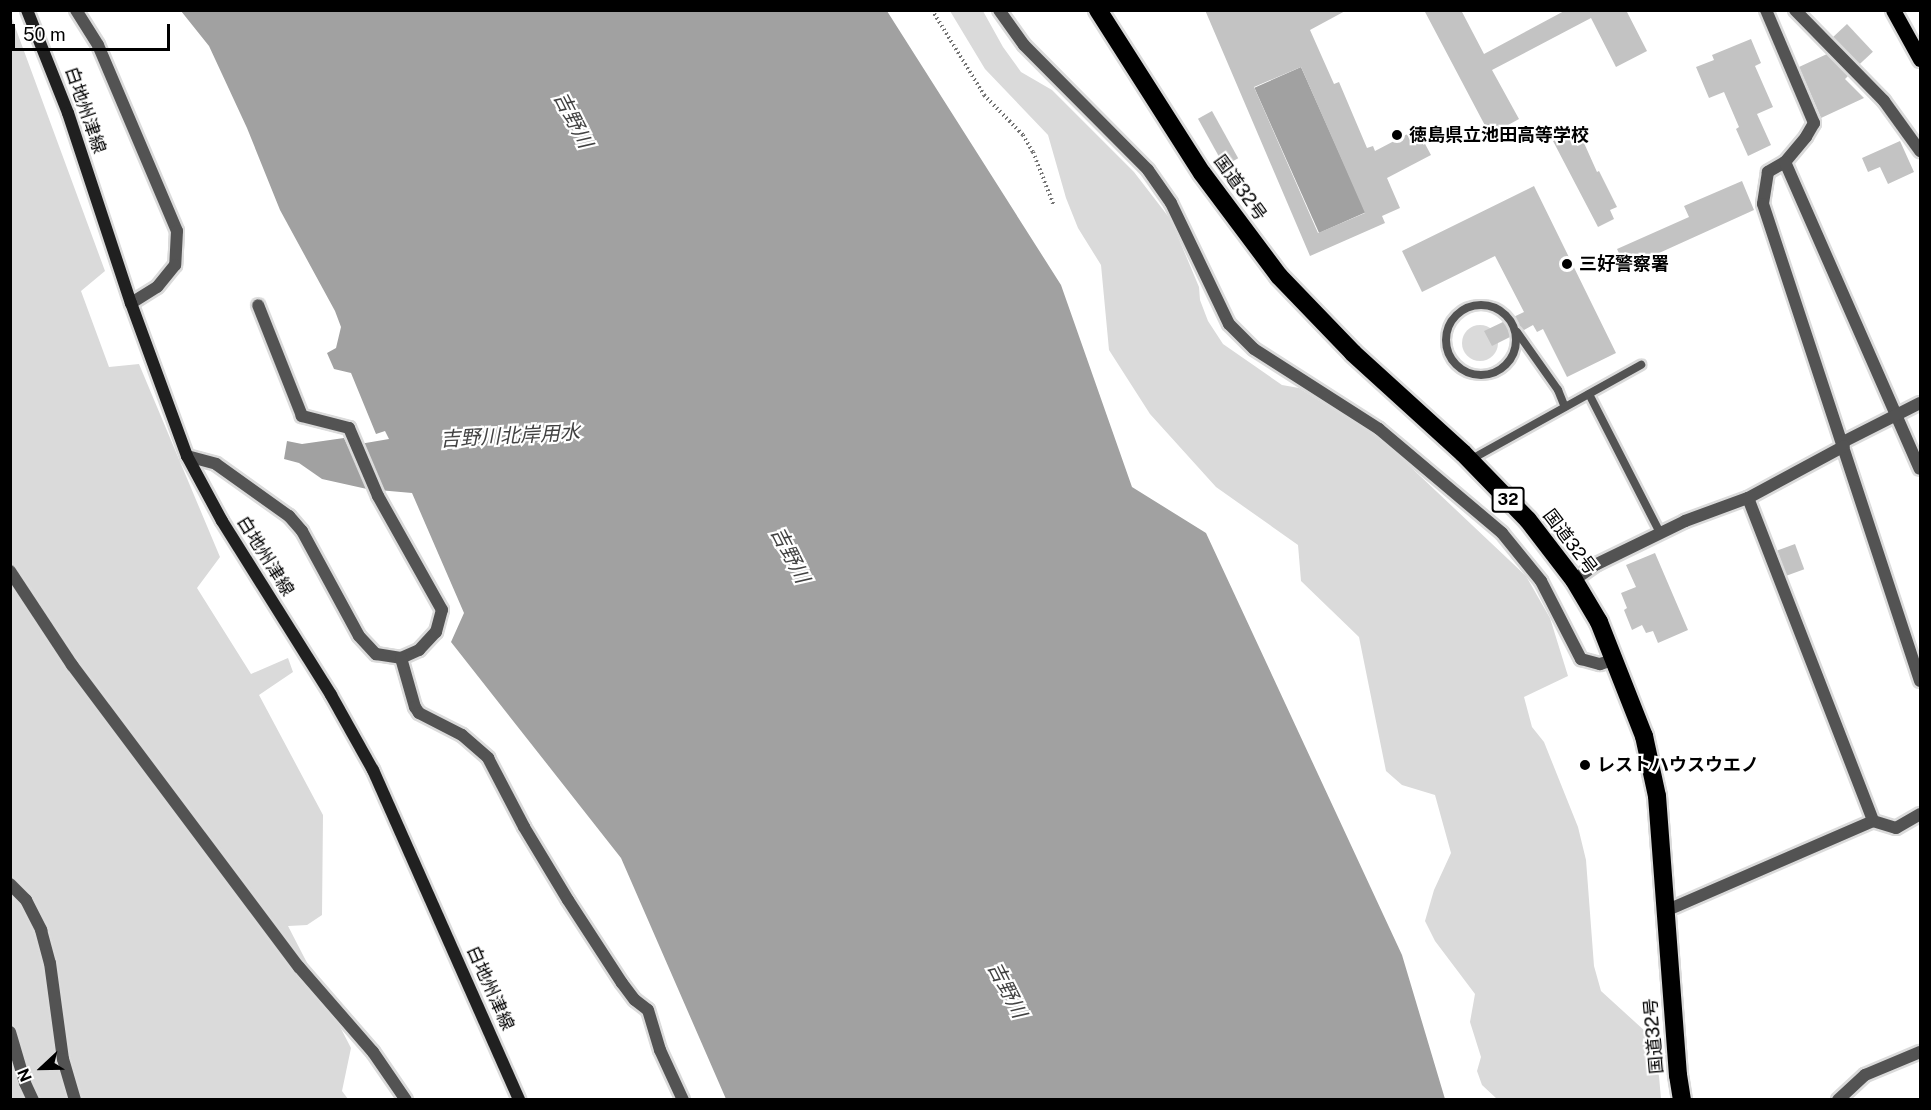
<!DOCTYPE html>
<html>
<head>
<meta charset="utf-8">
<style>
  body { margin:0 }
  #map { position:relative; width:1931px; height:1110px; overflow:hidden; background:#fff; font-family:"Public Sans","Noto Sans JP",sans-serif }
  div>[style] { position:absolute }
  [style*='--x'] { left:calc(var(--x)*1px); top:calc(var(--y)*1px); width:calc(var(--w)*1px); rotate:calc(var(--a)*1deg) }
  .green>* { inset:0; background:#dadada }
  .round { border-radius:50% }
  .water>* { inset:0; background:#a1a1a1; transform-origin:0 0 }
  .building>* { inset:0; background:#c3c3c3; transform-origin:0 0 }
  .path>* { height:4px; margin-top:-2px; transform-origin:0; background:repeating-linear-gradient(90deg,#757575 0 1.5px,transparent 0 4.5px) }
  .roads { filter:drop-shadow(2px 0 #dbdbdb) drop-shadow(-2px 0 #dbdbdb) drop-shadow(0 2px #dbdbdb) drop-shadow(0 -2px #dbdbdb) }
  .lane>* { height:8px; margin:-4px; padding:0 4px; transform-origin:4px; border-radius:4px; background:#535353 }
  .lane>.ring { margin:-4px; padding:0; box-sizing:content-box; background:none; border:8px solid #535353; border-radius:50% }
  .street>* { height:12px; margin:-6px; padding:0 6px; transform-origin:6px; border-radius:6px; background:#535353 }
  .secondary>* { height:12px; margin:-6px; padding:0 6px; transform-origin:6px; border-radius:6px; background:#202020 }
  .primary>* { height:15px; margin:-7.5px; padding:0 7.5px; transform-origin:7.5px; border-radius:7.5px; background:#000 }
  .highway>* { height:18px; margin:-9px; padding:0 9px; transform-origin:9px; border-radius:9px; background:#000 }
  .dots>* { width:16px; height:16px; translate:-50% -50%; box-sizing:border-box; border:3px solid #fff; border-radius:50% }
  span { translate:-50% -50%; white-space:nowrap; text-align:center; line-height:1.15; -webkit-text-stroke:4.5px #fff; paint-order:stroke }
  .shield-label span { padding:2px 4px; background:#fff; border:2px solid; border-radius:4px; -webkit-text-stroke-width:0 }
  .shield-label { font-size:16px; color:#000; font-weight:700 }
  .street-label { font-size:18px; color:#000 }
  .poi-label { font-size:18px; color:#000; font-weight:700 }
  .left { translate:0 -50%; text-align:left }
  .water-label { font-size:20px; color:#424242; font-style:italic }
  .frame { position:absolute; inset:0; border:12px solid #000; pointer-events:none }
  .north { position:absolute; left:12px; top:1038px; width:60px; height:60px; -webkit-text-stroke:4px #fff; paint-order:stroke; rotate:248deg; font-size:16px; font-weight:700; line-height:24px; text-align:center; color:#000 }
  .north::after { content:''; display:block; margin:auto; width:21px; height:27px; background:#000; clip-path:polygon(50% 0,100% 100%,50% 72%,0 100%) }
  .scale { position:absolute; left:12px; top:24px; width:158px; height:27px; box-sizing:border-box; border:3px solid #000; border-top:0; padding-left:8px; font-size:18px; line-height:21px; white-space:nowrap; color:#000; -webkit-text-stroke:4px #fff; paint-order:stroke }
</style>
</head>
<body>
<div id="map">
  <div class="green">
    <i style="clip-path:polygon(950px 11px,983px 11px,1003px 47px,1021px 72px,1052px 90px,1134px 172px,1171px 220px,1199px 287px,1200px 300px,1208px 321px,1223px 344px,1282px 385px,1299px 388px,1382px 440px,1526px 576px,1550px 618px,1568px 676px,1524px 697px,1532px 727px,1544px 742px,1578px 827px,1586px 860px,1594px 966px,1601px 991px,1646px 1032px,1659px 1076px,1661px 1099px,1497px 1099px,1482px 1085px,1477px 1071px,1481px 1057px,1470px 1022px,1475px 994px,1435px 941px,1425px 921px,1434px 890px,1451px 853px,1435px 795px,1402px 785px,1386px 771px,1359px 637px,1301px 581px,1298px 545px,1216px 487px,1150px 414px,1109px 350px,1101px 265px,1078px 228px,1066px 198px,1048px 135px,985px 69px)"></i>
    <i style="clip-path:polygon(10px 13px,105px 271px,81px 291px,109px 367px,139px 364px,220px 557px,197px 588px,251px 674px,288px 658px,293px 672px,259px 695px,323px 815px,322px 915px,307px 925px,288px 926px,351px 1048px,342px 1091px,348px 1099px,11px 1099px)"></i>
    <i class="round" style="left:1462px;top:325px;width:36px;height:36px"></i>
  </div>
  <div class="water">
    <i style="clip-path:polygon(181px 11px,887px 11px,1061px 285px,1132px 487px,1206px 533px,1402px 955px,1445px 1099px,726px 1099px,621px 858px,451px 642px,464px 613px,412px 493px,367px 489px,322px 479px,299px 463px,284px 459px,287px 441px,302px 444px,344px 438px,348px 446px,389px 439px,385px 431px,376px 434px,351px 373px,334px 369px,327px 353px,336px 348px,341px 327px,335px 311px,280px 210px,247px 128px,209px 46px)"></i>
    <i style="left:1301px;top:67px;width:159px;height:51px;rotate:66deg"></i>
  </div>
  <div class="building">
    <i style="clip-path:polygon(evenodd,1205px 10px,1347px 10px,1310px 30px,1334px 84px,1339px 82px,1367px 148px,1373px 146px,1375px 151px,1417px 129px,1431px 155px,1387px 178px,1400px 208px,1382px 216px,1385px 223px,1310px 256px,1205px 10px,1301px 67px,1365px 213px,1318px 233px,1254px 87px,1301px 67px)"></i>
    <i style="clip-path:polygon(1424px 10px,1461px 10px,1484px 54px,1566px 10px,1626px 10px,1647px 51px,1616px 67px,1591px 18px,1492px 70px,1519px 119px,1490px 135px)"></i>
    <i style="left:1847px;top:24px;width:38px;height:19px;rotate:47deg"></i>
    <i style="clip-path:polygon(1751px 39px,1761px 63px,1755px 66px,1773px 107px,1757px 114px,1771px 145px,1748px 156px,1736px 129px,1739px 127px,1724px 92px,1709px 98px,1696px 67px,1714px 60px,1712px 55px)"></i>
    <i style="clip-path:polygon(1827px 54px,1848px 76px,1845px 79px,1864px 98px,1821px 118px,1799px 67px)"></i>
    <i style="left:1212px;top:111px;width:54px;height:16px;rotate:61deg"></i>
    <i style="clip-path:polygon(1573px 132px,1575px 136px,1580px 134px,1597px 172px,1599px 171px,1617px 207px,1610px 210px,1614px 219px,1598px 227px,1553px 141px)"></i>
    <i style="clip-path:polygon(1900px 141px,1914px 172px,1888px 184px,1880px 167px,1868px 172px,1862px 158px)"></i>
    <i style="clip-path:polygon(1742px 181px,1754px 210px,1626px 268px,1617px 249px,1689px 217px,1684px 206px)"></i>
    <i style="clip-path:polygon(1534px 186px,1616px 353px,1567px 377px,1543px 329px,1537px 332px,1533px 325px,1524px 330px,1516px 326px,1511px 330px,1512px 336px,1492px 346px,1484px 331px,1524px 312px,1495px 256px,1422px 292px,1402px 251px)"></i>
    <i style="left:1795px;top:544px;width:27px;height:19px;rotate:70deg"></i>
    <i style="clip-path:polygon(1655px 553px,1688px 630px,1658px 643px,1653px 631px,1646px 633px,1642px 625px,1632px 630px,1624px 610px,1627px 608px,1621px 593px,1636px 587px,1626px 565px)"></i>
  </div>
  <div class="path">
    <i style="--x:932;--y:10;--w:100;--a:58.5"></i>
    <i style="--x:984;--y:95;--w:56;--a:45.7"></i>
    <i style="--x:1023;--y:135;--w:20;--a:60"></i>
    <i style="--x:1033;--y:152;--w:58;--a:68.7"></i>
  </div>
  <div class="roads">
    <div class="lane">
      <i class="ring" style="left:1446px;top:305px;width:62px;height:62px"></i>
      <i style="--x:1517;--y:332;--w:71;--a:54.7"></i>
      <i style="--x:1558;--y:390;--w:18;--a:68"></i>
      <i style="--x:1589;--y:394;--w:156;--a:62.9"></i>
      <i style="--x:1470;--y:460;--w:196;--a:-29.1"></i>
    </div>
    <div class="street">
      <i style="--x:76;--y:10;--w:41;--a:57.8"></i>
      <i style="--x:98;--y:45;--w:202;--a:67"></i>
      <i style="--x:177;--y:231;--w:34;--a:93"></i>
      <i style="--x:175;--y:265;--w:28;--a:129"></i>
      <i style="--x:157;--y:287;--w:31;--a:148"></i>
      <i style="--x:999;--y:10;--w:43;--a:54.5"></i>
      <i style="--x:1024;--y:45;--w:176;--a:45.2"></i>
      <i style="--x:1148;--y:170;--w:40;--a:55.1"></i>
      <i style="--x:1171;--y:203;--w:134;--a:64.4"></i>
      <i style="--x:1229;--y:324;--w:35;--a:45"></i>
      <i style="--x:1254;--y:349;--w:148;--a:32.6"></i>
      <i style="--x:1379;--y:429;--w:161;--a:40.2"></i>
      <i style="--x:1502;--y:533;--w:62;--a:50.9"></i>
      <i style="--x:1541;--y:581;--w:88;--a:62.9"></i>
      <i style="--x:1581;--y:659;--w:20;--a:15"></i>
      <i style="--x:1600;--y:664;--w:17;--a:-17"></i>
      <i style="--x:1766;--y:10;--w:123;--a:67"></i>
      <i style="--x:1814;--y:123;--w:16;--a:120"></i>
      <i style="--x:1806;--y:137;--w:33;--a:130"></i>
      <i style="--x:1785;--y:162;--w:20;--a:150"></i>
      <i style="--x:1768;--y:172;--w:32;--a:99"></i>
      <i style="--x:1763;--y:204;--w:502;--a:71.78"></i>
      <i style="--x:1795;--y:10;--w:127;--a:45.6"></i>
      <i style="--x:1884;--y:101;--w:62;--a:54.2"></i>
      <i style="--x:1785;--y:162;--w:335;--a:66.3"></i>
      <i style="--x:1843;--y:442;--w:86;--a:-26.9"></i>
      <i style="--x:187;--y:456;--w:30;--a:15"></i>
      <i style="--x:216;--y:464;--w:90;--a:35.5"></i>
      <i style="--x:289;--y:516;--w:20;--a:49"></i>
      <i style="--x:302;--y:531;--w:119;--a:61.5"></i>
      <i style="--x:359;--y:636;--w:25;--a:47"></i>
      <i style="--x:376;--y:654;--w:25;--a:9"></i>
      <i style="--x:401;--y:658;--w:20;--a:-24"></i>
      <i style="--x:419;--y:650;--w:25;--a:-47"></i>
      <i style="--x:436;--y:632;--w:23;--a:-75"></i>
      <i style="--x:442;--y:610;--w:131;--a:-119.3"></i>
      <i style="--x:378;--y:496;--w:74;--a:-113.1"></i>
      <i style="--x:349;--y:428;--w:49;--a:-165.7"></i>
      <i style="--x:302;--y:416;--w:119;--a:-111.6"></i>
      <i style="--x:1748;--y:498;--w:346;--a:68.8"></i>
      <i style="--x:1873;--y:821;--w:24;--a:17"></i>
      <i style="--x:1896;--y:828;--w:28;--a:-30"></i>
      <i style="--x:10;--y:571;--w:113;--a:56.6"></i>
      <i style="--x:72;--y:665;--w:378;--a:53.1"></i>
      <i style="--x:299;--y:967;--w:113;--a:49"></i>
      <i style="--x:373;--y:1052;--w:58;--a:55.5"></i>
      <i style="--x:1574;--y:580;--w:28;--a:-35"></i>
      <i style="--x:1597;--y:564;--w:98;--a:-26"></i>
      <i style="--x:1685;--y:521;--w:67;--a:-20.1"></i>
      <i style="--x:1748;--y:498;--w:109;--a:-28.4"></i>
      <i style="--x:401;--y:658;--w:51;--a:74.1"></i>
      <i style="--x:415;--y:707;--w:7;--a:56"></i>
      <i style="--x:419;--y:713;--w:48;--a:27.1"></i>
      <i style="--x:462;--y:735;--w:35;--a:41"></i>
      <i style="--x:488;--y:758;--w:78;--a:62.4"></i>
      <i style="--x:524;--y:827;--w:85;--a:58.9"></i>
      <i style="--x:568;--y:900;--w:99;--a:57"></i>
      <i style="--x:622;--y:983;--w:21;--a:53"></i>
      <i style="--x:635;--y:1000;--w:16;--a:38"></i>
      <i style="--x:648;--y:1010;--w:42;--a:73.3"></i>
      <i style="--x:660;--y:1050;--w:55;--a:65.3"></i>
      <i style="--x:10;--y:884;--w:23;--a:45"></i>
      <i style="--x:26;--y:900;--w:34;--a:63"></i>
      <i style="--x:41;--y:930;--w:34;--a:75"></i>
      <i style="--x:50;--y:963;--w:97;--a:82.3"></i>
      <i style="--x:63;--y:1059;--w:43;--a:73.7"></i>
      <i style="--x:1665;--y:911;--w:227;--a:-23.4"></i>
      <i style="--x:10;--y:1032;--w:53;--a:73.6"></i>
      <i style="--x:25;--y:1083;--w:19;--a:65"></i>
      <i style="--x:1838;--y:1100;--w:37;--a:-43"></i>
      <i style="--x:1865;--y:1075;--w:60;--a:-22.7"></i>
    </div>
    <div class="secondary">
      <i style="--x:27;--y:10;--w:111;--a:68.3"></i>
      <i style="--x:68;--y:113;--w:200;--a:71.7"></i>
      <i style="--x:131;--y:303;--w:163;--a:69.9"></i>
      <i style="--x:187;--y:456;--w:74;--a:61.7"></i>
      <i style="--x:222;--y:521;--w:205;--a:57.9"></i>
      <i style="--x:331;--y:695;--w:86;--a:60.8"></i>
      <i style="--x:373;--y:770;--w:361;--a:66.1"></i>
    </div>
    <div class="primary">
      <i style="--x:1893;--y:10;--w:56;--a:61.1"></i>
    </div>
    <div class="highway">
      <i style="--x:1098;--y:10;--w:193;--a:57.5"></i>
      <i style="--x:1202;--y:173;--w:129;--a:53.2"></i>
      <i style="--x:1279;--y:276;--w:107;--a:46.1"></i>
      <i style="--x:1353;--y:353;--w:149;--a:42.3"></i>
      <i style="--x:1463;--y:453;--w:93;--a:45.9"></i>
      <i style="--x:1528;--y:520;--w:76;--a:52.5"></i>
      <i style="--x:1574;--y:580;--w:49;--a:59.2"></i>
      <i style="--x:1599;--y:622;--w:123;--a:68.5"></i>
      <i style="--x:1644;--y:736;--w:61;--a:77.8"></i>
      <i style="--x:1657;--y:796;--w:280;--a:85.7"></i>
      <i style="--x:1678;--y:1075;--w:25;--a:81"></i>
    </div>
  </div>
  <div class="dots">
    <i style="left:1397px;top:135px;background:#000"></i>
    <i style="left:1567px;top:264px;background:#000"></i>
    <i style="left:1585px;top:765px;background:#000"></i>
  </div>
  <div class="shield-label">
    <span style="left:1508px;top:500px">32</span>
  </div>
  <div class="street-label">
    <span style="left:85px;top:110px;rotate:71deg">白地州津線</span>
    <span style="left:1240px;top:188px;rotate:54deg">国道32号</span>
    <span style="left:1570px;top:542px;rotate:53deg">国道32号</span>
    <span style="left:265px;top:556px;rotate:58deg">白地州津線</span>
    <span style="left:490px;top:988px;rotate:66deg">白地州津線</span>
    <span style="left:1654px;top:1036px;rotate:-95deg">国道32号</span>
  </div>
  <div class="poi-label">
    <span class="left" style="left:1409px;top:135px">徳島県立池田高等学校</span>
    <span class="left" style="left:1579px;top:264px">三好警察署</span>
    <span class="left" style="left:1597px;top:765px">レストハウスウエノ</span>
  </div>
  <div class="water-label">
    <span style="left:573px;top:120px;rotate:63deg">吉野川</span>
    <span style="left:510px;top:436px;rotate:-3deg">吉野川北岸用水</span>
    <span style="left:790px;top:555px;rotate:63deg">吉野川</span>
    <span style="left:1007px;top:990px;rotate:63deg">吉野川</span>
  </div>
  <div class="frame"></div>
  <div class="north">N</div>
  <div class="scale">50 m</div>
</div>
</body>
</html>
